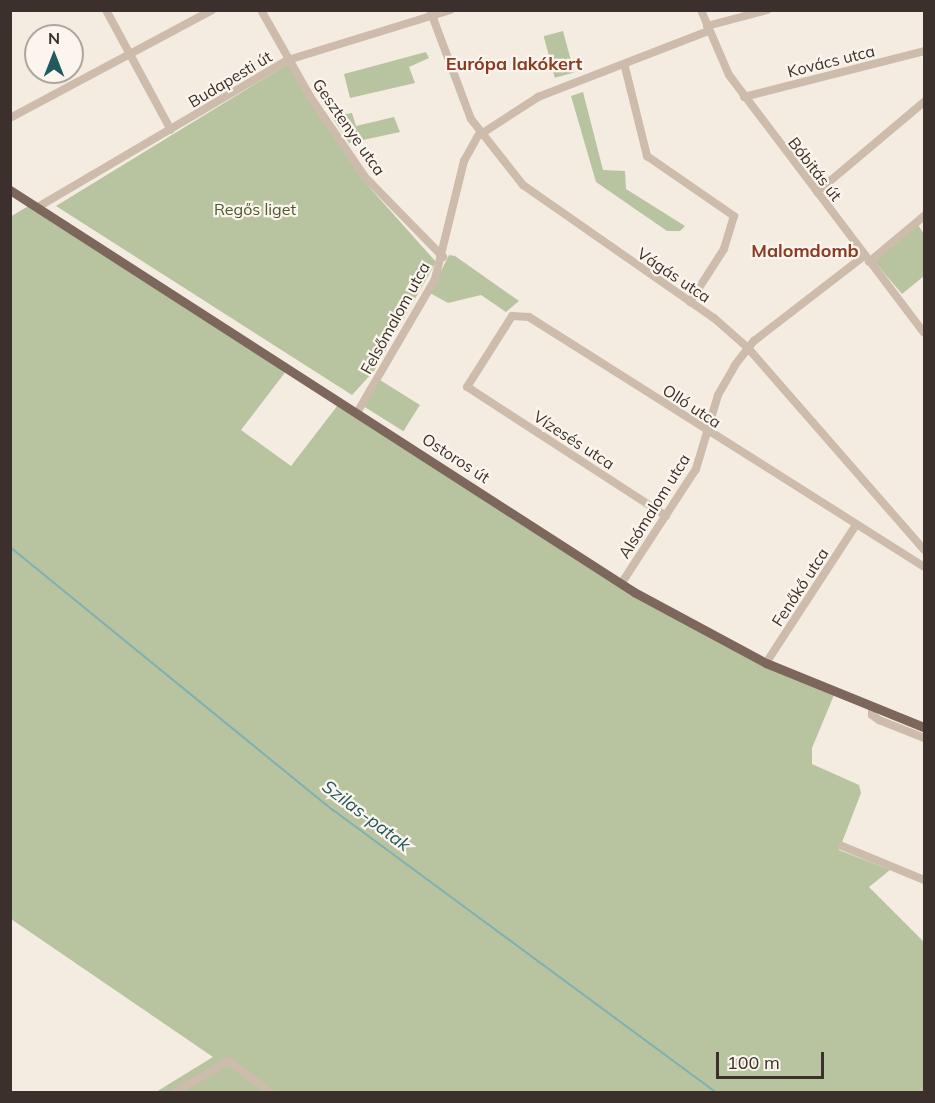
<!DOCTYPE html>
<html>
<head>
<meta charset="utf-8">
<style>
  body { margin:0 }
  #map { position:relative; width:935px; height:1103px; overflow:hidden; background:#f4ebe1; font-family:Mulish,sans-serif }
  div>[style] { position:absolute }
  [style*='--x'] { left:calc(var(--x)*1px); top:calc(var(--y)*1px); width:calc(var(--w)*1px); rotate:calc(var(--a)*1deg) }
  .green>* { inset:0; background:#b8c4a0; transform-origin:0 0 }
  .stream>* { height:2px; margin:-1px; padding:0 1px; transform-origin:1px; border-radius:1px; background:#7fb0b2 }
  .minor>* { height:8px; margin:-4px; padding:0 4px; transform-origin:4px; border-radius:4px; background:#cdbbac }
  .major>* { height:9px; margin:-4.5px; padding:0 4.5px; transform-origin:4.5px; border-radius:4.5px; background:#7d675c }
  span { translate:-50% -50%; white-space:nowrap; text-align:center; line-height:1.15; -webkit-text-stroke:4.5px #fbf5ee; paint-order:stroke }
  .street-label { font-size:16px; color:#3b302b }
  .park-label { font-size:16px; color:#4a5a2e }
  .neighbourhood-label { font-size:18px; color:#8c3b22; font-weight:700 }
  .water-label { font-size:18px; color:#1f5a5e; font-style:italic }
  .frame { position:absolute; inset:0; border:12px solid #3b302b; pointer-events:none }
  .north { position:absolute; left:24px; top:24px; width:60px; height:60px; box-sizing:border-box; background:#fbf5ee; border:2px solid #aea6a0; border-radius:50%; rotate:0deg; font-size:16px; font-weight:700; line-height:24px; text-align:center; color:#3b302b }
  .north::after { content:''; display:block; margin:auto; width:21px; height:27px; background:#1f5a5e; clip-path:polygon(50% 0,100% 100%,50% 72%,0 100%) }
  .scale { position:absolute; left:716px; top:1052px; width:108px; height:27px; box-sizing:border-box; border:3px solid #3b302b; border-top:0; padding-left:8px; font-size:18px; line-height:21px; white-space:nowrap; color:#3b302b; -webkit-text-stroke:4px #fbf5ee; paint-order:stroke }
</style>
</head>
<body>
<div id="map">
  <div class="green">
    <i style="left:563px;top:31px;width:43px;height:20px;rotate:75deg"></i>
    <i style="clip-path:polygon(426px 52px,429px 58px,409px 67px,415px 83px,350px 98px,344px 74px)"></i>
    <i style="clip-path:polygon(288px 64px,362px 179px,436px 262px,374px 371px,352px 395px,56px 206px)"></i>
    <i style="clip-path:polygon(583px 92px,603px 170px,625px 171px,626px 189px,685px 226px,680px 231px,667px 231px,596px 182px,571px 96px)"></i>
    <i style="clip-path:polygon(352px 113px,356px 126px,394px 117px,400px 132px,349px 143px,332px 117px)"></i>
    <i style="clip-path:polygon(30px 205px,287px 370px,241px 430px,291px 466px,338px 405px,620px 587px,834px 695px,812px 748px,812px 764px,859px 785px,861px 793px,839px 850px,890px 870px,869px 887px,924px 942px,924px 1092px,156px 1092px,213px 1057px,11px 919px,10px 217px)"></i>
    <i style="clip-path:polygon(918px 225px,924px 234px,924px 276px,902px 294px,874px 261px)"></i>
    <i style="clip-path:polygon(449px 255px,455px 256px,519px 301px,506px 312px,481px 295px,448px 303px,430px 293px)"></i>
    <i style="left:380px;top:380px;width:47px;height:31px;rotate:32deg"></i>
  </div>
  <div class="stream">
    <i style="--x:10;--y:547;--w:417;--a:39.2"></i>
    <i style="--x:333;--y:810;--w:476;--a:36.4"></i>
  </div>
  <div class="minor">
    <i style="--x:106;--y:10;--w:136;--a:61.6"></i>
    <i style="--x:261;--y:10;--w:101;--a:60.4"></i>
    <i style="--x:311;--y:98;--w:96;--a:55.6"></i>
    <i style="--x:365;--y:177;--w:112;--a:45.7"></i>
    <i style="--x:430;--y:10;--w:116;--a:69.4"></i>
    <i style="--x:471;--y:119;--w:84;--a:51.8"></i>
    <i style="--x:523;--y:185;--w:233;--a:34.9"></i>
    <i style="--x:714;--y:318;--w:45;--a:41.4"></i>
    <i style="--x:748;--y:348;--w:268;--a:48.9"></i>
    <i style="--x:701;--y:10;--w:71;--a:66.7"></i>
    <i style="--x:729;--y:75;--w:323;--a:52.9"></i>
    <i style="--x:707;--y:26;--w:62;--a:-14.9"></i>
    <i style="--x:625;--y:67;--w:92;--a:76.1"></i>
    <i style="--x:647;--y:156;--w:106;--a:34.6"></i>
    <i style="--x:734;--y:216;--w:34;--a:107"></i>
    <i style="--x:724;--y:249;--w:63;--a:122.7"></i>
    <i style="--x:744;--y:97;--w:186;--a:-14.3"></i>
    <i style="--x:10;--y:118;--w:229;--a:-28.1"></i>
    <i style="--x:817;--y:192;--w:140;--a:-40.1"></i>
    <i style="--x:38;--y:207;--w:290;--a:-30.5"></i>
    <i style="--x:288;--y:60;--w:170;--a:-17.1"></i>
    <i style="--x:869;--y:262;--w:72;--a:-39.9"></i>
    <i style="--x:358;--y:411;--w:153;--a:-59.7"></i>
    <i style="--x:435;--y:279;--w:122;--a:-76.2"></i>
    <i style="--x:464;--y:161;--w:29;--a:-61"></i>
    <i style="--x:478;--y:136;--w:72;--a:-33"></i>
    <i style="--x:538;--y:97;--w:182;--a:-21.2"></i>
    <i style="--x:666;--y:516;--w:237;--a:-147"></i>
    <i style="--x:467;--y:387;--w:84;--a:-57.6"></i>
    <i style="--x:512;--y:316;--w:17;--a:3"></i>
    <i style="--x:529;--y:317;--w:467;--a:32.3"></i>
    <i style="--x:621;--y:584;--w:137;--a:-56.9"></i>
    <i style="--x:696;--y:469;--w:77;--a:-73.4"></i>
    <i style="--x:718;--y:395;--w:34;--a:-60"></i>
    <i style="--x:735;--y:365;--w:31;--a:-52"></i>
    <i style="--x:754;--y:341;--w:139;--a:-37.7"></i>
    <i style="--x:766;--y:663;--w:165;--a:-56.9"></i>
    <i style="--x:872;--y:707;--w:8;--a:90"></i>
    <i style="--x:872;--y:715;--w:9;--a:36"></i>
    <i style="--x:879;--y:720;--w:48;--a:21.8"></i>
    <i style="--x:842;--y:846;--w:89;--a:22.5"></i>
    <i style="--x:176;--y:1092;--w:61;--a:-30.8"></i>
    <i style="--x:228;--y:1061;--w:52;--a:36.4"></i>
  </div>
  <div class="major">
    <i style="--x:10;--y:190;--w:742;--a:32.79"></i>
    <i style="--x:634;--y:592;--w:150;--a:28.3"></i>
    <i style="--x:766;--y:663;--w:170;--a:22.1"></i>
  </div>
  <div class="street-label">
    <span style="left:831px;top:61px;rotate:-14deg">Kovács utca</span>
    <span style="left:230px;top:79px;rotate:-31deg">Budapesti út</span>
    <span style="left:349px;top:127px;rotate:55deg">Gesztenye utca</span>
    <span style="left:815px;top:169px;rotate:52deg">Bóbitás út</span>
    <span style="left:674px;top:275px;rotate:34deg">Vágás utca</span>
    <span style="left:395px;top:318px;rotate:-61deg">Felsőmalom utca</span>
    <span style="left:692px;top:406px;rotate:33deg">Olló utca</span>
    <span style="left:574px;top:440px;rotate:33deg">Vízesés utca</span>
    <span style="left:456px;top:458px;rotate:33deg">Ostoros út</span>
    <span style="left:654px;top:506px;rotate:-58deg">Alsómalom utca</span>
    <span style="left:800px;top:587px;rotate:-57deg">Fenőkő utca</span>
  </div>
  <div class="park-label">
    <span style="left:255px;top:209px">Regős liget</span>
  </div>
  <div class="neighbourhood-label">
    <span style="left:514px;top:64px">Európa lakókert</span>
    <span style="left:805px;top:251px">Malomdomb</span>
  </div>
  <div class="water-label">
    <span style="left:366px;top:816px;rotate:37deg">Szilas-patak</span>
  </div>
  <div class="frame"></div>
  <div class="north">N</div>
  <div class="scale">100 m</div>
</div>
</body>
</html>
